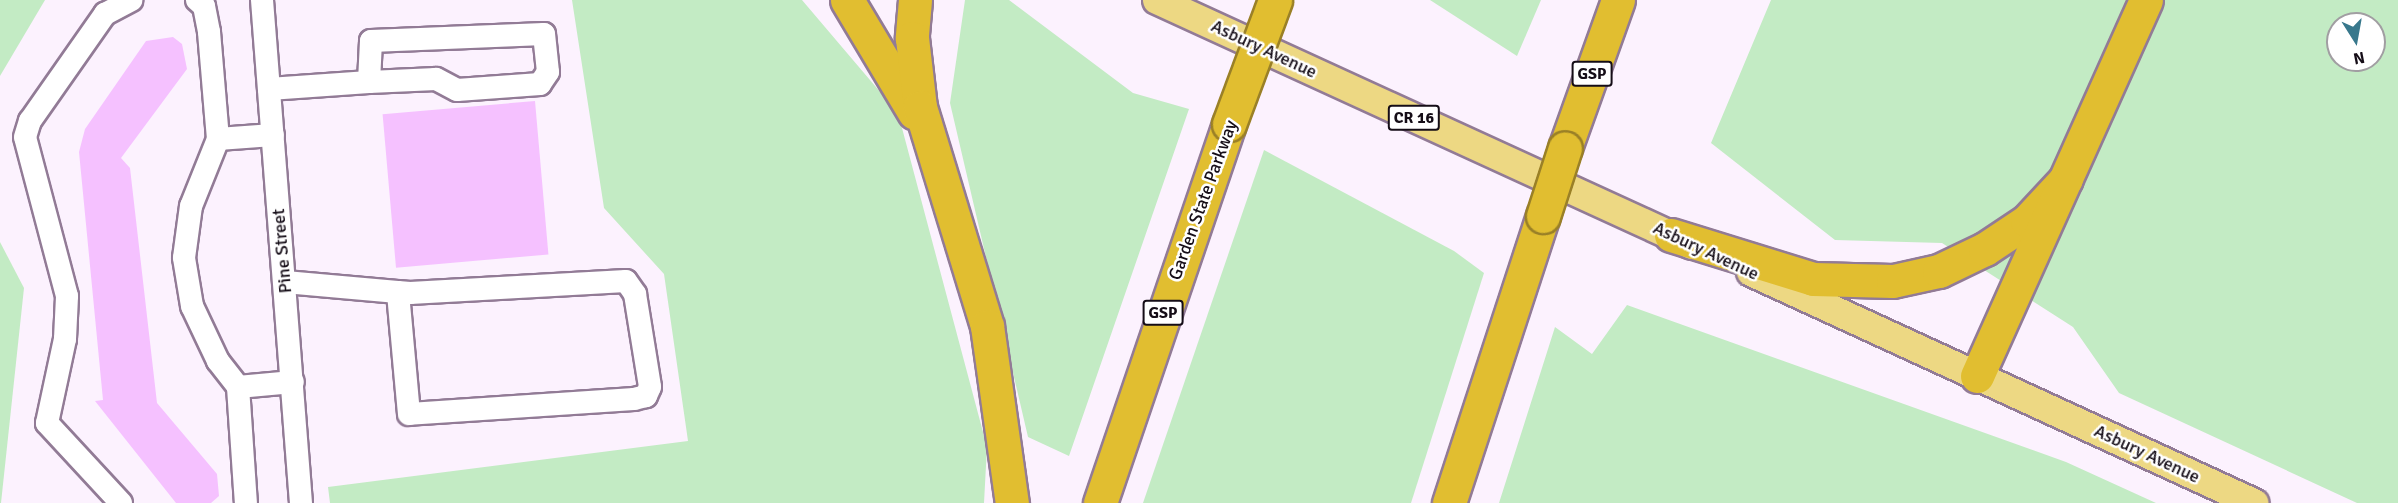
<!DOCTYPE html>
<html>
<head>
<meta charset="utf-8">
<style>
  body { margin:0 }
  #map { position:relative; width:2398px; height:503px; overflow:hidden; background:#fcf2fe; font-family:Signika,sans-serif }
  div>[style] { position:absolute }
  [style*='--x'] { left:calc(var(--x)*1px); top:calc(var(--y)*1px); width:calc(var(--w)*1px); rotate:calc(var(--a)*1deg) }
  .green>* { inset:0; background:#c3ebc4 }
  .building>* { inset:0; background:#f5c1ff; transform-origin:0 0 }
  .roads { filter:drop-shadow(2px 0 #927b96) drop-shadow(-2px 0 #927b96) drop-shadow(0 2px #927b96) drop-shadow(0 -2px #927b96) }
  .minor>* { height:22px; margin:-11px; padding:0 11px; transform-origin:11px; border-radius:11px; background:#fff }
  .major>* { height:28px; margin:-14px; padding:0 14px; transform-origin:14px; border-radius:14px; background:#edd883 }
  .highway>* { height:33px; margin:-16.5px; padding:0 16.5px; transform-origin:16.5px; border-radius:16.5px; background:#e1be30 }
  .bridges { filter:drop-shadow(2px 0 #9a8027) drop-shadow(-2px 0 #9a8027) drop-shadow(0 2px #9a8027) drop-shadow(0 -2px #9a8027) }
  .highway-bridge>* { height:33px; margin:-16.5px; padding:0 16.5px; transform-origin:16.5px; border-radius:16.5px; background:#e1be30 }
  span { translate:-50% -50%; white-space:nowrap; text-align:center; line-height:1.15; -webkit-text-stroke:5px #fff; paint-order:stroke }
  .shield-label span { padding:2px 4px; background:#fff; border:2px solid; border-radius:4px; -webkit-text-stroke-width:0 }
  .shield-label { font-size:16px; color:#150d17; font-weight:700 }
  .street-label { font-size:18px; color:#150d17 }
  .north { position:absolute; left:2326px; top:12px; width:60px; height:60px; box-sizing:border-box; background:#fff; border:2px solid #a19ea2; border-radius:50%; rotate:169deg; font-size:16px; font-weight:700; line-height:24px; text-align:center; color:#150d17 }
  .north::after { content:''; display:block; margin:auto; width:21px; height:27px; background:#38788c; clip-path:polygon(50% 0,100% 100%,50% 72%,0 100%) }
</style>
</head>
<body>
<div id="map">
  <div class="green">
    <i style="clip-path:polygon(0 0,45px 0,0 76px)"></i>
    <i style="clip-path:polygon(572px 0,802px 0,898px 113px,987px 447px,984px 503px,330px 503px,328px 487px,688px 441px,664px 274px,604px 208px)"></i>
    <i style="clip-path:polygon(965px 0,1009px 0,1133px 93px,1189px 109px,1069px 456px,1028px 437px,950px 103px)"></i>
    <i style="clip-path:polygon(1430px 0,1541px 0,1517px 56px)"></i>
    <i style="clip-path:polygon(evenodd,1771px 0,2398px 0,2398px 503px,2357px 503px,2119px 393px,2073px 327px,1942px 243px,1835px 240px,1711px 143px,1771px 0,2338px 24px,2374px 24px,2374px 60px,2338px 60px,2338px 24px)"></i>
    <i style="clip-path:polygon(1264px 150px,1454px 251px,1484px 273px,1411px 503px,1143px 503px)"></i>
    <i style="clip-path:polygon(0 242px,24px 288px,1px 503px,0 503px)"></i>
    <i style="clip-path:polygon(1627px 305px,2066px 462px,2156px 503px,1499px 503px,1555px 327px,1592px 354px)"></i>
  </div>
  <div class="building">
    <i style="clip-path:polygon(173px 37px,182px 44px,187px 69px,121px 158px,130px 168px,157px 403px,217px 474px,219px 496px,211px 503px,176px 503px,95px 401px,103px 400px,79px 152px,85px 129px,146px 41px)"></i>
    <i style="left:535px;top:101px;width:154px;height:153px;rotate:85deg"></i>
  </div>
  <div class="roads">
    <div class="minor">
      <i style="--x:197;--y:0;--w:9;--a:41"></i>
      <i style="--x:204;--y:6;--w:26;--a:79"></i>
      <i style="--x:209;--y:32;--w:107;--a:85.2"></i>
      <i style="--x:218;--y:139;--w:72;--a:111.9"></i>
      <i style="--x:191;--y:206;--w:52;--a:97.7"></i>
      <i style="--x:184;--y:258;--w:49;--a:80.5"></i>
      <i style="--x:192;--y:306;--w:61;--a:64.7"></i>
      <i style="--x:218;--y:361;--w:33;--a:52"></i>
      <i style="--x:238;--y:387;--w:116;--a:86.1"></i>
      <i style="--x:262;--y:0;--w:505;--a:85.57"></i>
      <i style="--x:269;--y:89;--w:100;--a:-4"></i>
      <i style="--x:369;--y:82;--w:41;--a:-87.2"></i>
      <i style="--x:371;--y:41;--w:173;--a:-2.3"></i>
      <i style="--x:544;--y:34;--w:38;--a:84"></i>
      <i style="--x:548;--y:72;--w:14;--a:124"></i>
      <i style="--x:540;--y:84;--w:83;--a:175.9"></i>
      <i style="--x:457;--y:90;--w:24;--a:-152"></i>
      <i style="--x:436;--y:79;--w:67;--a:177.4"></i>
      <i style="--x:218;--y:139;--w:55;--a:-4.2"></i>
      <i style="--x:285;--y:282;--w:113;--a:5.1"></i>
      <i style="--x:398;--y:292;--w:12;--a:5"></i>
      <i style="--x:410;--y:293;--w:216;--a:-3.2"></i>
      <i style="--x:626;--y:281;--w:16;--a:55"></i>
      <i style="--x:635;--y:294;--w:94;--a:80.8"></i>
      <i style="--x:650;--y:387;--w:10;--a:114"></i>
      <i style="--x:646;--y:396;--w:12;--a:166"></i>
      <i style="--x:634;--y:399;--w:225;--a:176.2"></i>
      <i style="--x:409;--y:414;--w:122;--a:-95.2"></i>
      <i style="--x:238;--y:387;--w:55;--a:-5.2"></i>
      <i style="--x:121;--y:503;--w:109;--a:-132.8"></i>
      <i style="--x:47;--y:423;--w:86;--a:-77.9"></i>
      <i style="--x:65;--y:339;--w:43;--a:-87.3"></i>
      <i style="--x:67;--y:296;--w:164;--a:-104.8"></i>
      <i style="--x:25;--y:137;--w:17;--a:-73"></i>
      <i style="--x:30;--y:121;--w:131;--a:-55"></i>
      <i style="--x:105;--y:14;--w:30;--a:-28"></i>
    </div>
    <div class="major">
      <i style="--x:1157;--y:0;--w:588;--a:24.61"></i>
      <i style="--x:1751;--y:272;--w:554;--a:24.67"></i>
    </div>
    <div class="highway">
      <i style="--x:847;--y:0;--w:131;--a:59.1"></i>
      <i style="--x:915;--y:0;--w:38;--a:95"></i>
      <i style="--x:912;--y:38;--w:69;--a:83.4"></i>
      <i style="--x:920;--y:107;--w:229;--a:73"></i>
      <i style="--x:987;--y:326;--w:179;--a:82"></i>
      <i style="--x:1565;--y:148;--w:157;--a:-70.3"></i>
      <i style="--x:1671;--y:235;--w:149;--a:17.2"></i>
      <i style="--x:1813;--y:279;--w:80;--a:1.4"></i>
      <i style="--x:1893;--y:281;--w:47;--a:-12.3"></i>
      <i style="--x:1939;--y:271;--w:51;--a:-25.6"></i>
      <i style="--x:1985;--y:249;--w:50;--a:-33.7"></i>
      <i style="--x:2027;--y:221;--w:57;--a:-47.1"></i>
      <i style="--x:1977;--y:376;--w:412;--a:-65.8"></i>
      <i style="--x:1100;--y:503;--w:400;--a:-71.2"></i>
      <i style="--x:1449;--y:503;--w:302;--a:-71.9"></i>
    </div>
  </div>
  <div class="bridges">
    <div class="highway-bridge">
      <i style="--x:1229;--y:124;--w:132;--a:-69.6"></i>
      <i style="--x:1543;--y:216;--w:71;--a:-72.1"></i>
    </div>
  </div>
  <div class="shield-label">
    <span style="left:1592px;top:74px">GSP</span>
    <span style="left:1414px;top:118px">CR 16</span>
    <span style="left:1163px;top:313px">GSP</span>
  </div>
  <div class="street-label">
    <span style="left:1264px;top:49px;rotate:25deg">Asbury Avenue</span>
    <span style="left:1203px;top:200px;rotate:-70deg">Garden State Parkway</span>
    <span style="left:282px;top:251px;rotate:-95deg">Pine Street</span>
    <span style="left:1706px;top:251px;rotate:25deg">Asbury Avenue</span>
    <span style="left:2147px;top:454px;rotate:25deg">Asbury Avenue</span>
  </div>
  <div class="north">N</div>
</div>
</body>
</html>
